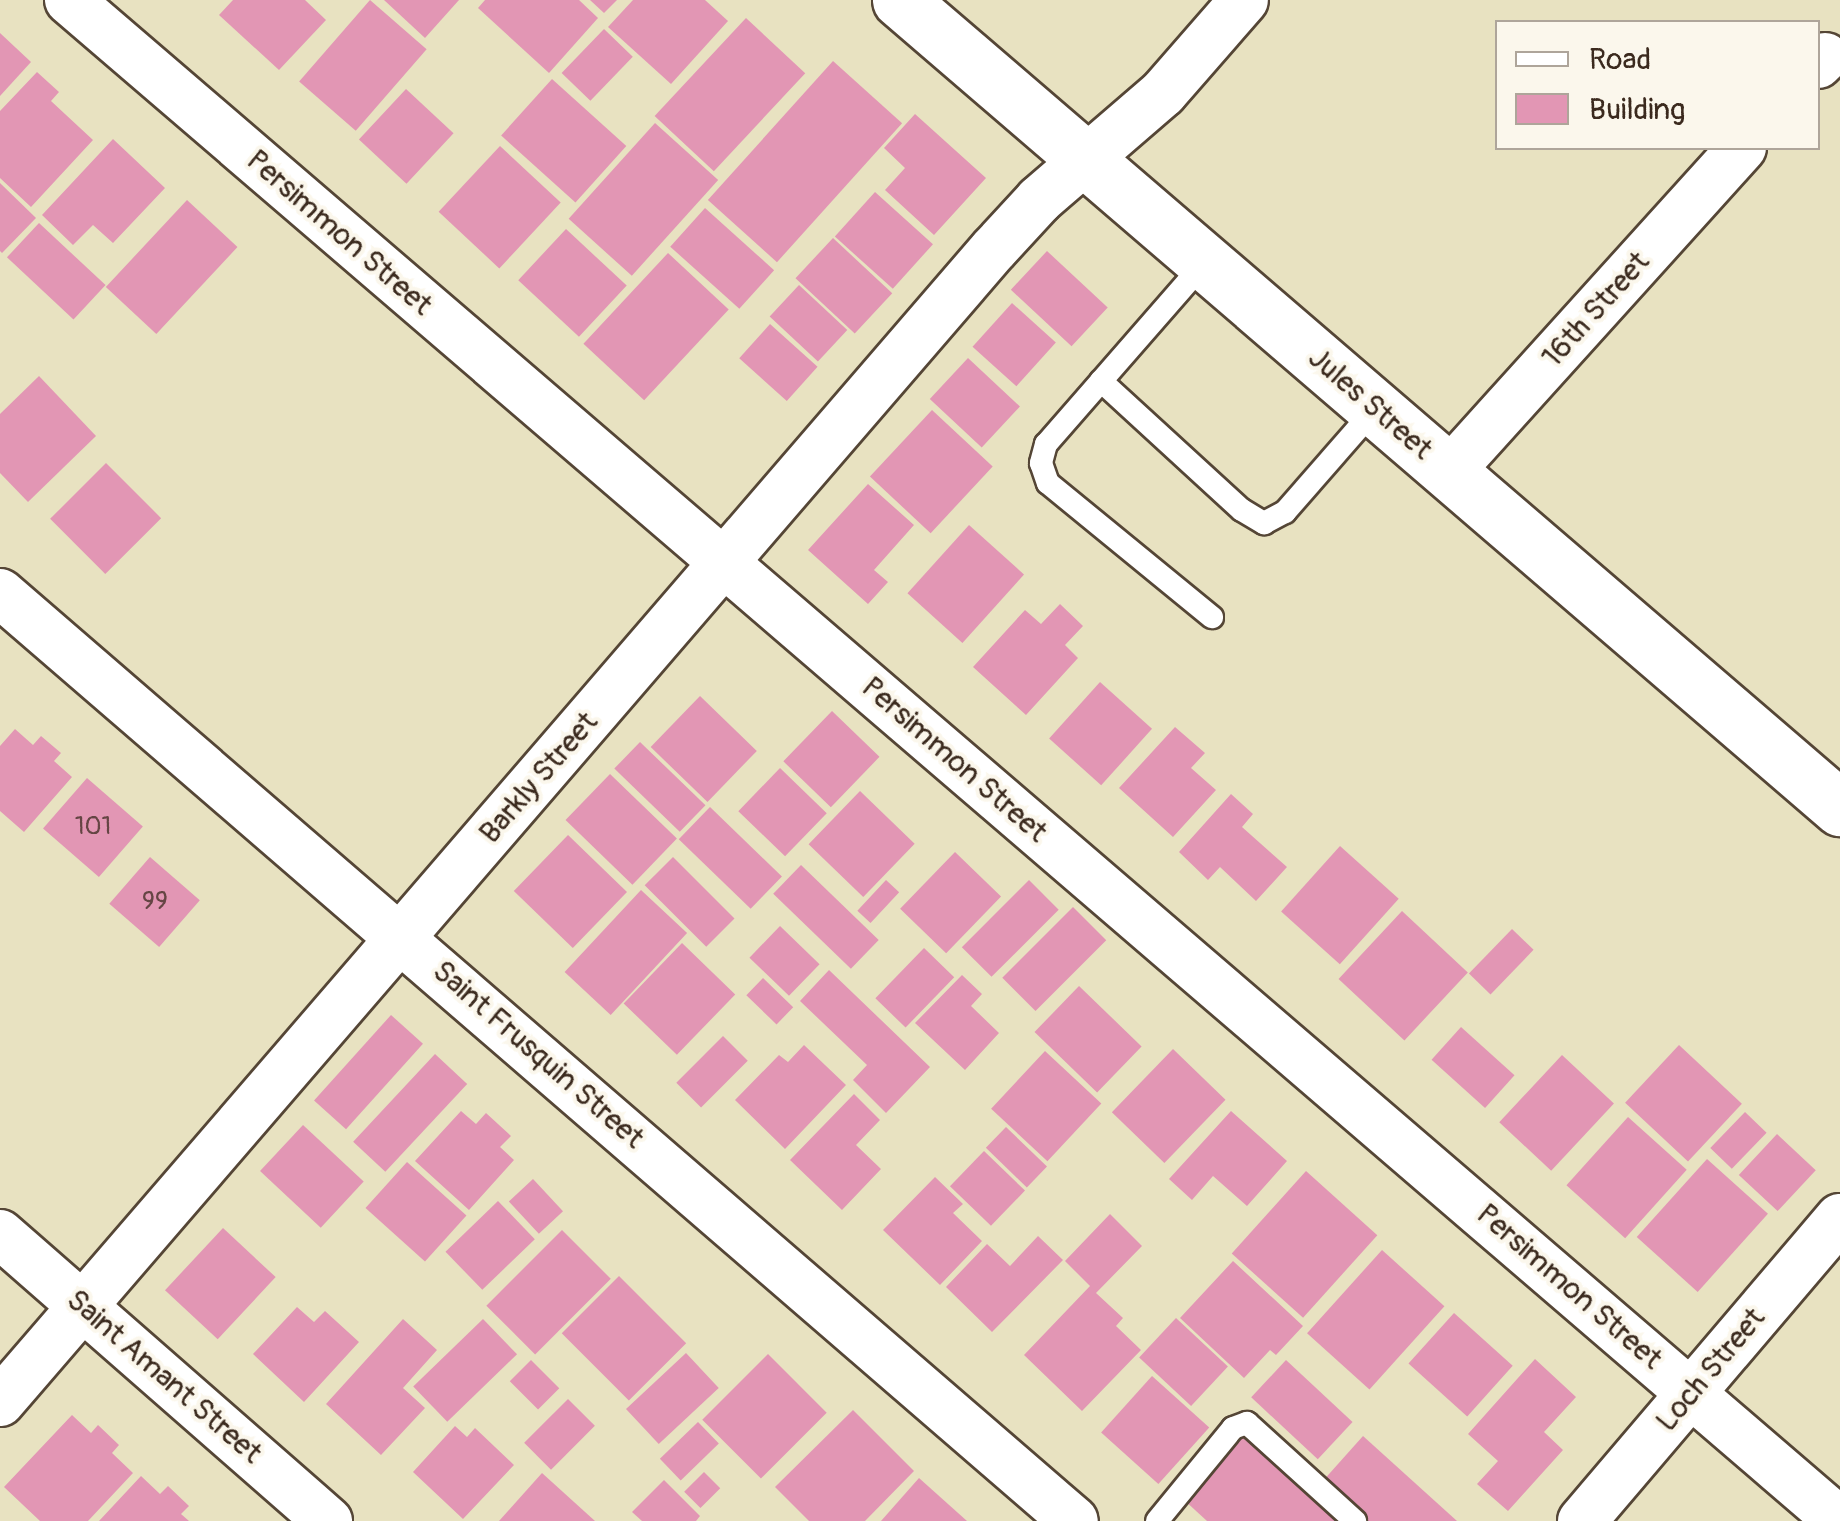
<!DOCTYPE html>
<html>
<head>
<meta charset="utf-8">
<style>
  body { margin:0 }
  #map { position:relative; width:1840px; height:1521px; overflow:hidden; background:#e8e2c1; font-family:Pangolin,sans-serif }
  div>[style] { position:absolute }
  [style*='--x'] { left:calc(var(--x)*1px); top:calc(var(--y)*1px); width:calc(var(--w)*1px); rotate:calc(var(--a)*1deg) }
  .building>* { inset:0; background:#e296b4; transform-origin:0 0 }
  .roads { filter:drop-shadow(2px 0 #554636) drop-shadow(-2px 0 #554636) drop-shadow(0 2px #554636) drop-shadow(0 -2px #554636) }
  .service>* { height:22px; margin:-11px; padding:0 11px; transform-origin:11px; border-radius:11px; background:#fff }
  .minor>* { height:48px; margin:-24px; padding:0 24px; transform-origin:24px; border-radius:24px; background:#fff }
  .secondary>* { height:55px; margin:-27.5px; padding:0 27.5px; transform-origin:27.5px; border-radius:27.5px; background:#fff }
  span { translate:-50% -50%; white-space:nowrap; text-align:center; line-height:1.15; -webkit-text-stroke:8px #fbf7ec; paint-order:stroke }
  .number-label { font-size:25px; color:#654544 }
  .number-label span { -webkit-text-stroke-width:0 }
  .street-label { font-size:30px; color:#3b2a1e }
  .legend { position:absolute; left:1495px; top:20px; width:325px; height:130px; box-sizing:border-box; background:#fbf7ec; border:2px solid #aea59a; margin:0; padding:12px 18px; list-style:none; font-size:30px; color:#3b2a1e }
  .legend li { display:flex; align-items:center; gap:20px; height:50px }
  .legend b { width:50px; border:2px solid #aea59a }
</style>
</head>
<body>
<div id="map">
  <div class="building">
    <i style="clip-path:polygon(233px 0,305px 0,326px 20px,279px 70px,219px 15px)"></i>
    <i style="left:370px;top:0;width:75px;height:108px;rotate:41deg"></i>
    <i style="clip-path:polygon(384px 0,459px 0,425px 38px)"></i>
    <i style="clip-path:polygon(485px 0,579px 0,598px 18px,549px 73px,478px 8px)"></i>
    <i style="clip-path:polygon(590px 0,617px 0,604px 13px)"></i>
    <i style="clip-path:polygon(633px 0,705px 0,728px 21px,671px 84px,608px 27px)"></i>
    <i style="left:746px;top:18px;width:81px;height:134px;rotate:43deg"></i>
    <i style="left:604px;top:29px;width:40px;height:61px;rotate:44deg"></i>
    <i style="clip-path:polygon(0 33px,31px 62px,0 96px)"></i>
    <i style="left:833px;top:61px;width:93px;height:187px;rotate:42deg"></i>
    <i style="clip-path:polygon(37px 72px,59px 92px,51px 101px,93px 140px,31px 207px,0 178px,0 111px)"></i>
    <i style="left:552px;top:79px;width:100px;height:76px;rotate:42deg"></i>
    <i style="left:406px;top:89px;width:65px;height:69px;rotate:43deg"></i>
    <i style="clip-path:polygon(915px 114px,986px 178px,934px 235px,885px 190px,905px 168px,884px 148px)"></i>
    <i style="left:655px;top:123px;width:85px;height:129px;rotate:42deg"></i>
    <i style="clip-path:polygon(113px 139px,165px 188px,113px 243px,93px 225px,73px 245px,42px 215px)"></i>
    <i style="left:500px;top:146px;width:83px;height:90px;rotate:43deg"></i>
    <i style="clip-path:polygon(0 183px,36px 218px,2px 253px,0 251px)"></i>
    <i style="left:875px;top:192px;width:78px;height:60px;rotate:42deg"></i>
    <i style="left:187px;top:200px;width:69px;height:119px;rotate:43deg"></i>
    <i style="left:705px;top:208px;width:93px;height:52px;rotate:42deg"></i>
    <i style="left:39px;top:223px;width:91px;height:47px;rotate:43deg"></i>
    <i style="left:566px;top:229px;width:83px;height:70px;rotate:43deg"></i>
    <i style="left:833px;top:238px;width:81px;height:55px;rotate:43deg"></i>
    <i style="left:1047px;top:251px;width:83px;height:53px;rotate:43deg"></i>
    <i style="left:668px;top:253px;width:83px;height:124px;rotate:43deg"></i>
    <i style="left:799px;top:285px;width:66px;height:43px;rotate:43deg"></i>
    <i style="left:1012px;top:303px;width:59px;height:59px;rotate:42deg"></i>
    <i style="left:770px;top:324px;width:64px;height:46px;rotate:42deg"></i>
    <i style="left:968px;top:358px;width:71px;height:56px;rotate:43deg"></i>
    <i style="clip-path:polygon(39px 376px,96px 436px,28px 502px,0 473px,0 414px)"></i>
    <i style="left:932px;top:410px;width:83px;height:91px;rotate:43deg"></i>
    <i style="left:106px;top:463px;width:78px;height:79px;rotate:45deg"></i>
    <i style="clip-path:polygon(868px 484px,914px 525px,874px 570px,888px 582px,868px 604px,808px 550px)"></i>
    <i style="left:969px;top:525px;width:74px;height:92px;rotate:42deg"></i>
    <i style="clip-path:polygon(1060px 604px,1083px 626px,1065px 645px,1078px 658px,1026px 715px,973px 667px,1025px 610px,1041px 624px)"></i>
    <i style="left:1100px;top:682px;width:70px;height:76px;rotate:42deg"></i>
    <i style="left:700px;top:696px;width:79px;height:71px;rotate:44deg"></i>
    <i style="left:832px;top:711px;width:66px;height:70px;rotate:44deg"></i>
    <i style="clip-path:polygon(1175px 727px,1205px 753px,1191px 768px,1216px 790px,1173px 837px,1119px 788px)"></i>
    <i style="clip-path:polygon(15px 729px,33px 745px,41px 736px,61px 753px,54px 761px,72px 777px,24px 832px,0 811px,0 746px)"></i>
    <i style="left:640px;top:742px;width:91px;height:37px;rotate:44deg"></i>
    <i style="left:780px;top:768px;width:65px;height:60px;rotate:44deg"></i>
    <i style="left:610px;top:774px;width:93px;height:64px;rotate:44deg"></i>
    <i style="left:87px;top:778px;width:74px;height:67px;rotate:41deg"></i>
    <i style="left:860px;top:791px;width:76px;height:74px;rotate:44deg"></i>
    <i style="clip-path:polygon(1231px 794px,1253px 814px,1242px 827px,1287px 867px,1256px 901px,1220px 867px,1208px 880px,1179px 852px)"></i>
    <i style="left:710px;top:807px;width:100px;height:45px;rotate:44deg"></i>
    <i style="left:568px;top:835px;width:82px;height:78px;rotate:44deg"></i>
    <i style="left:1340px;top:846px;width:79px;height:88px;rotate:42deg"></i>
    <i style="left:955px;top:852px;width:64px;height:79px;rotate:44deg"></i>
    <i style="left:150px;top:857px;width:66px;height:62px;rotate:41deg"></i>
    <i style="left:673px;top:857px;width:87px;height:40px;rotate:45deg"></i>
    <i style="left:801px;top:865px;width:108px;height:40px;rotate:44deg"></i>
    <i style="left:886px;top:880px;width:18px;height:42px;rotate:43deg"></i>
    <i style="left:1029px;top:880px;width:42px;height:95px;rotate:45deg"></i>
    <i style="left:641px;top:890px;width:63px;height:112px;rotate:43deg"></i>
    <i style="left:1073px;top:907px;width:47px;height:100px;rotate:45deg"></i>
    <i style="left:1402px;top:911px;width:90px;height:93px;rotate:43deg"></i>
    <i style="left:780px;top:926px;width:55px;height:44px;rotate:44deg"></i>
    <i style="left:1512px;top:929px;width:30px;height:62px;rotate:44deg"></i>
    <i style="left:682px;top:943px;width:74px;height:84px;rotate:44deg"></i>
    <i style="left:924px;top:948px;width:42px;height:70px;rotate:44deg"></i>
    <i style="clip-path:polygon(829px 970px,930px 1067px,886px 1113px,853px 1080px,867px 1065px,800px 1001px)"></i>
    <i style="clip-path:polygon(962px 975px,982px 994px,971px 1006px,999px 1033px,965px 1070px,915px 1023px)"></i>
    <i style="left:763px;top:978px;width:42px;height:24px;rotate:44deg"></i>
    <i style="left:1079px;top:986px;width:87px;height:64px;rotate:44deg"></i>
    <i style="left:391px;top:1015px;width:43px;height:115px;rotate:42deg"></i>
    <i style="left:1461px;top:1027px;width:72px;height:44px;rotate:42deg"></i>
    <i style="left:723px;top:1036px;width:35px;height:66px;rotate:45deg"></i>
    <i style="clip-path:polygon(804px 1045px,846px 1085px,785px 1149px,735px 1100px,779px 1055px,788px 1062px)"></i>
    <i style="left:1679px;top:1045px;width:86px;height:79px;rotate:43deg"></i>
    <i style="left:1173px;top:1049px;width:73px;height:88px;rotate:44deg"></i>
    <i style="left:1045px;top:1051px;width:77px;height:79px;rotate:43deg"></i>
    <i style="left:435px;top:1054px;width:44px;height:120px;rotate:43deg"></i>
    <i style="left:1562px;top:1055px;width:71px;height:92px;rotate:43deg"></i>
    <i style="clip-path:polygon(854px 1094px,880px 1120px,856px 1145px,881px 1169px,842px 1210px,790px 1160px)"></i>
    <i style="clip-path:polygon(461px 1111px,476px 1124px,486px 1113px,511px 1136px,500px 1147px,514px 1160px,469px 1210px,415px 1161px)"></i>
    <i style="clip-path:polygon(1231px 1111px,1287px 1161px,1247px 1206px,1213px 1176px,1192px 1200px,1169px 1179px)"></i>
    <i style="left:1745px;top:1112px;width:30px;height:50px;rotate:44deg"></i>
    <i style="left:1628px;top:1117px;width:79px;height:92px;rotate:42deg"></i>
    <i style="left:303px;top:1125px;width:83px;height:63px;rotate:43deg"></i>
    <i style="left:1006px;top:1127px;width:57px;height:29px;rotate:44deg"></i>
    <i style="left:1777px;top:1134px;width:53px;height:56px;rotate:43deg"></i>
    <i style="left:984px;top:1151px;width:57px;height:49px;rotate:44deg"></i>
    <i style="left:1707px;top:1159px;width:82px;height:105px;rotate:42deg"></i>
    <i style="left:407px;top:1162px;width:80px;height:62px;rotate:42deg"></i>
    <i style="left:1306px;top:1171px;width:96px;height:111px;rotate:42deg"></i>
    <i style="clip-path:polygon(935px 1177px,963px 1204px,953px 1213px,982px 1241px,940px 1285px,883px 1230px)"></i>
    <i style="left:533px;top:1179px;width:44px;height:33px;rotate:47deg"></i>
    <i style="left:498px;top:1201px;width:53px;height:73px;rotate:46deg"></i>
    <i style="clip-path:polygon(1110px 1214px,1142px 1246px,1096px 1293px,1123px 1318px,1116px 1326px,1141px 1350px,1082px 1411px,1024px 1355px,1090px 1286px,1065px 1261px)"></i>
    <i style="left:223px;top:1228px;width:72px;height:85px;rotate:43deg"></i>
    <i style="left:562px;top:1230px;width:69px;height:107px;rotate:45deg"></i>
    <i style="clip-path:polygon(1038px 1236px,1063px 1260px,992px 1332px,946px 1287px,987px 1244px,1010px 1266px)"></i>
    <i style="left:1382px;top:1250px;width:84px;height:112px;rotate:42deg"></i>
    <i style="clip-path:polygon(1233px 1261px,1303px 1326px,1276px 1355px,1270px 1350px,1244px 1378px,1180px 1318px)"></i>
    <i style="left:619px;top:1276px;width:95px;height:81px;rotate:45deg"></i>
    <i style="clip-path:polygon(297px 1307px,314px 1322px,325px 1311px,359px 1342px,304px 1402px,253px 1354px)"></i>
    <i style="left:1454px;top:1313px;width:79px;height:68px;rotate:42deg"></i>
    <i style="left:1176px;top:1318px;width:71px;height:54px;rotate:43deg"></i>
    <i style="clip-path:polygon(403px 1319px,437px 1350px,403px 1388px,425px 1408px,381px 1455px,326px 1404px)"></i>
    <i style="left:483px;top:1319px;width:49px;height:97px;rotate:46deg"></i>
    <i style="left:686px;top:1353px;width:48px;height:82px;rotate:47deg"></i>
    <i style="left:768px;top:1354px;width:83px;height:93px;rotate:45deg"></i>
    <i style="clip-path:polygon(1535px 1359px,1576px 1397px,1544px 1432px,1563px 1450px,1508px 1511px,1477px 1484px,1498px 1461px,1468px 1434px)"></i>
    <i style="left:531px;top:1360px;width:40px;height:30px;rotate:45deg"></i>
    <i style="left:1286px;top:1360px;width:91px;height:51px;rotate:43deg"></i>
    <i style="left:1152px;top:1376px;width:77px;height:76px;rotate:42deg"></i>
    <i style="left:568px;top:1399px;width:38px;height:62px;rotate:45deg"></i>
    <i style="clip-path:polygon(853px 1410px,914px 1471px,865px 1521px,809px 1521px,775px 1487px)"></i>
    <i style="clip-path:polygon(72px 1415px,91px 1433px,98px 1425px,119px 1445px,112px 1453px,133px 1473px,88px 1521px,40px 1521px,4px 1487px)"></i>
    <i style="left:698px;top:1422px;width:30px;height:53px;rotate:46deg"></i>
    <i style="clip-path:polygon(455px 1426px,467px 1437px,475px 1428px,514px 1465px,463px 1519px,413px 1472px)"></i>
    <i style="clip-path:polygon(1246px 1429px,1349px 1521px,1207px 1521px,1183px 1499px)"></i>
    <i style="clip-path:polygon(1363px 1436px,1457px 1521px,1363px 1521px,1321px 1483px)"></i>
    <i style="left:704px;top:1472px;width:23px;height:28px;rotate:45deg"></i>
    <i style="clip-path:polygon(542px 1473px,595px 1521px,499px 1521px)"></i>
    <i style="clip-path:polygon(141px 1476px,160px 1494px,168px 1486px,189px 1506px,181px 1514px,189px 1521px,99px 1521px)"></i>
    <i style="clip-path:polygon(919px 1478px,967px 1521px,881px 1521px)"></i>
    <i style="clip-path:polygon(664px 1480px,700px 1516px,696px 1521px,642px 1521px,632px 1512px)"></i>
  </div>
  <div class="roads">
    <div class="service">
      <i style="--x:1205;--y:262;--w:242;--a:131.1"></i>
      <i style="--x:1046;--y:444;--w:20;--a:105"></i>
      <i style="--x:1041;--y:463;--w:21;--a:71"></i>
      <i style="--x:1048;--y:483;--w:212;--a:39.3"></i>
      <i style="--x:1101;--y:381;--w:191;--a:42.5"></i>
      <i style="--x:1242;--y:510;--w:26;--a:31"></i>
      <i style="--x:1264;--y:523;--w:24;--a:-28"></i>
      <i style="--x:1285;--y:512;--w:137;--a:-48.9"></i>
      <i style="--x:1157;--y:1521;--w:120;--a:-50.7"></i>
      <i style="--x:1233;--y:1428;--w:15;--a:-20"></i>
      <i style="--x:1247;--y:1423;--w:146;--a:42.2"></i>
    </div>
    <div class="minor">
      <i style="--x:69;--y:0;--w:2334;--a:40.67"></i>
      <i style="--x:1818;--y:64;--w:10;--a:-45"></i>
      <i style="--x:1449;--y:472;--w:437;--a:-47.9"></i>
      <i style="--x:0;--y:593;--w:1419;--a:40.83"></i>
      <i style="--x:0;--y:1234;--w:436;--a:41.2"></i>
      <i style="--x:0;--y:1402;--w:1522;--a:-49.24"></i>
      <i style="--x:994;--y:249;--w:67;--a:-47.4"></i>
      <i style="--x:1039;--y:200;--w:164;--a:-40.8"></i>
      <i style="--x:1163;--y:93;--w:123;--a:-48.9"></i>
      <i style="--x:1582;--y:1521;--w:398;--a:-49.6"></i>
    </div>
    <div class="secondary">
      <i style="--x:900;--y:0;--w:1240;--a:40.68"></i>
    </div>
  </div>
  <div class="number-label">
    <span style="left:93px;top:827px">101</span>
    <span style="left:155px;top:902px">99</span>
  </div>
  <div class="street-label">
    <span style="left:339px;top:233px;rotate:41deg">Persimmon Street</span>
    <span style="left:1596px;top:310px;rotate:-48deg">16th Street</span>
    <span style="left:1370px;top:404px;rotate:41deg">Jules Street</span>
    <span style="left:954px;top:760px;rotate:41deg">Persimmon Street</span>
    <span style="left:539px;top:778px;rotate:-49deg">Barkly Street</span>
    <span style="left:538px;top:1055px;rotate:41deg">Saint Frusquin Street</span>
    <span style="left:1569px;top:1287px;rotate:41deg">Persimmon Street</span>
    <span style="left:1711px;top:1370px;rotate:-50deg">Loch Street</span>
    <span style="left:164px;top:1377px;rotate:41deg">Saint Amant Street</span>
  </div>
  <ul class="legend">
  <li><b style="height:12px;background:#fff"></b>Road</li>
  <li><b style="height:28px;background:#e296b4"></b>Building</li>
  </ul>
</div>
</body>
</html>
